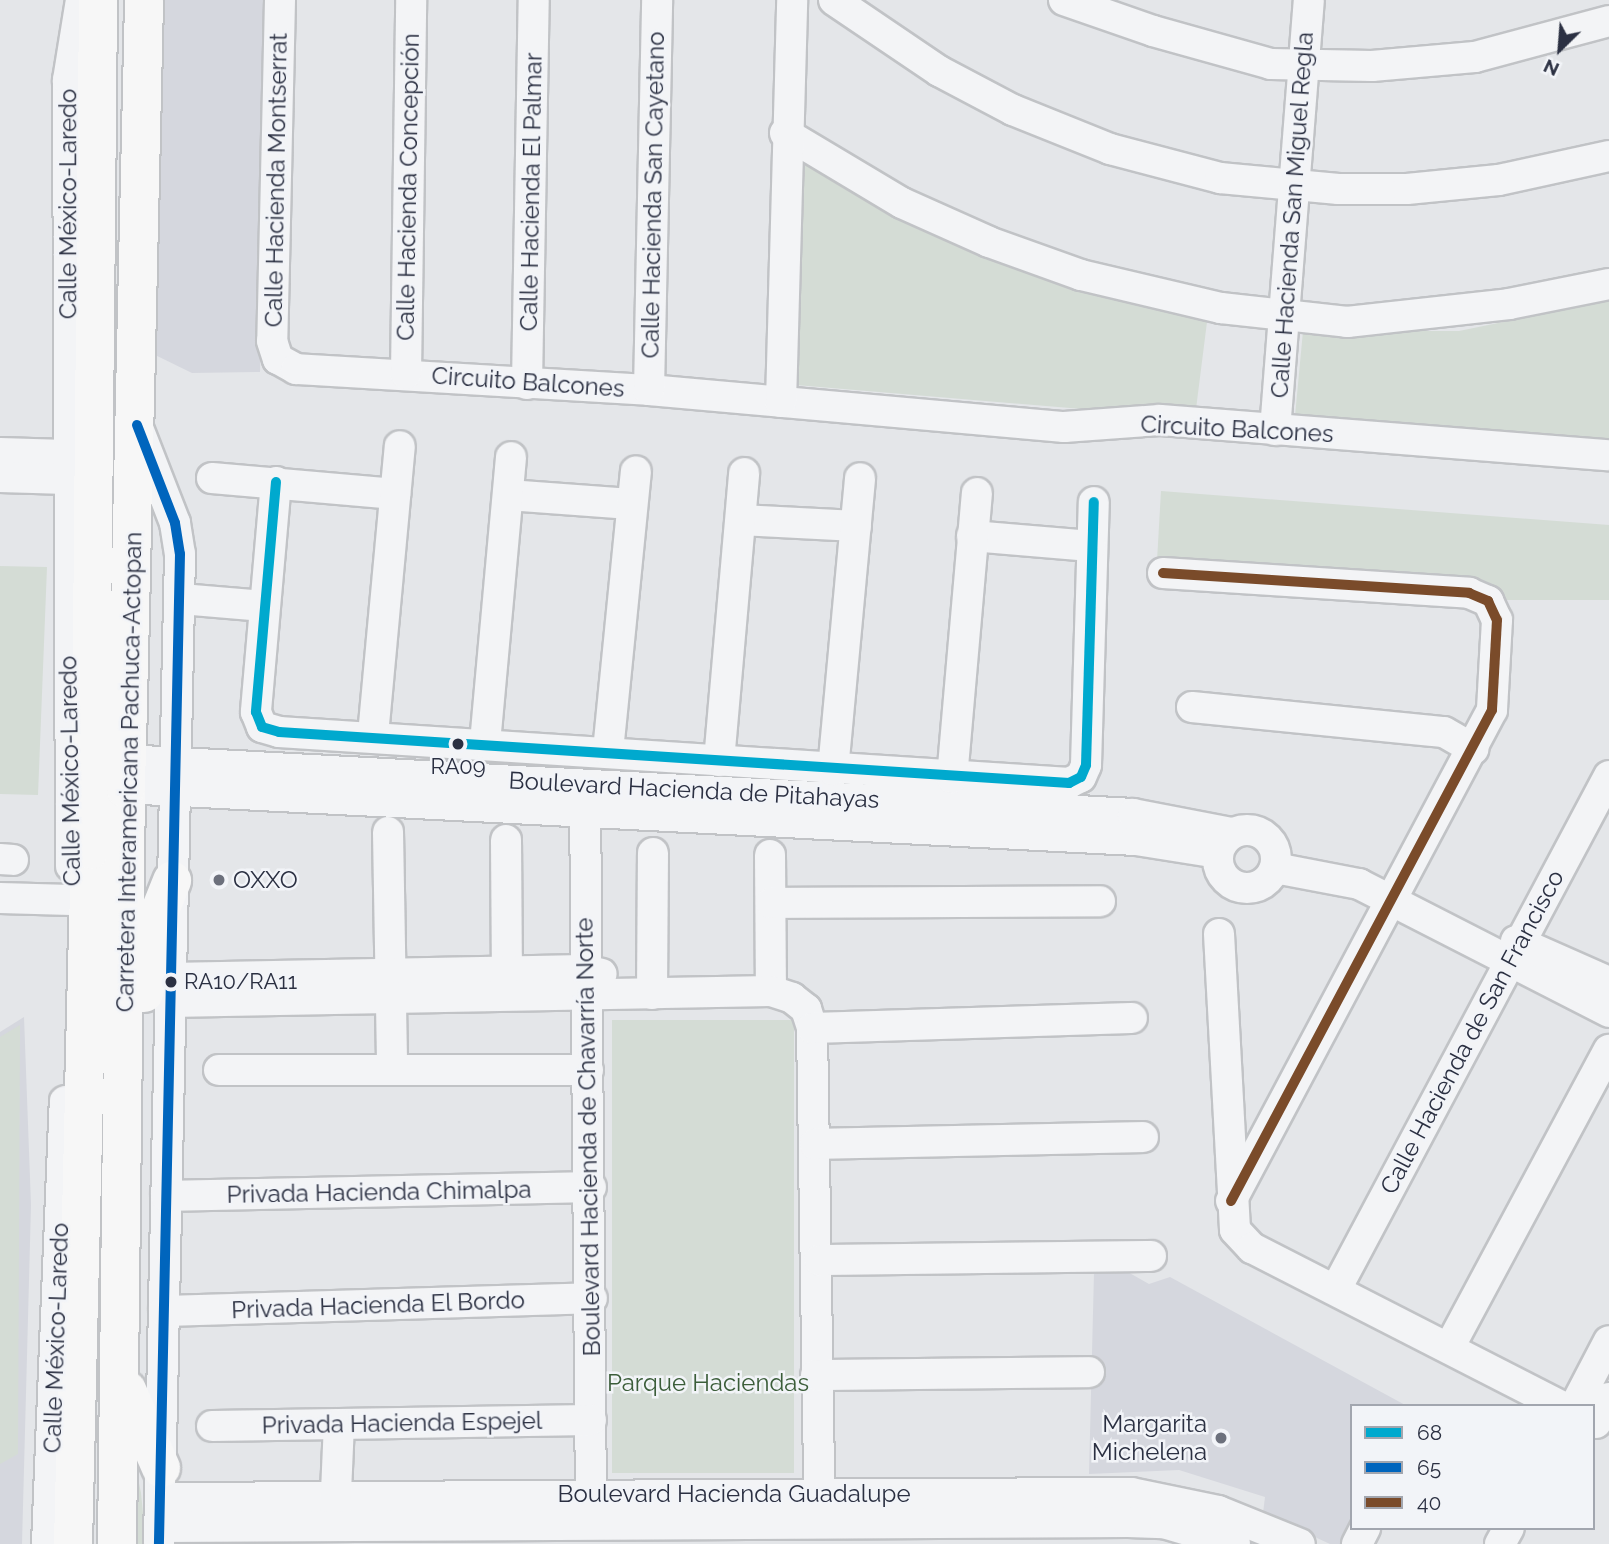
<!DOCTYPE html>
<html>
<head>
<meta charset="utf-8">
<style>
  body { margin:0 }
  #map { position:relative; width:1609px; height:1544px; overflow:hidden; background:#e4e6e9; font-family:Raleway,sans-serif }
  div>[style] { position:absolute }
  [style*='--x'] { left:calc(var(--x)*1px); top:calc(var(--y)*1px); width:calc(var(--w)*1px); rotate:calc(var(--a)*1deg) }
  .built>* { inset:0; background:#d5d7de }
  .green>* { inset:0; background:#d4dcd5; transform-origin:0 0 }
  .roads { filter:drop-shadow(2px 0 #c1c3c6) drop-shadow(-2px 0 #c1c3c6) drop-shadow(0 2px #c1c3c6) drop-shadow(0 -2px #c1c3c6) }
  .minor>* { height:30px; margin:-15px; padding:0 15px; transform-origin:15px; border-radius:15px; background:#f3f4f6 }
  .minor>.ring { margin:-15px; padding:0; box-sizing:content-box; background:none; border:30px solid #f3f4f6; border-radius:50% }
  .major>* { height:38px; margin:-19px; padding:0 19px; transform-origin:19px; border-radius:19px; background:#f7f7f7 }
  .bus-1>* { height:10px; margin:-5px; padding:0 5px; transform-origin:5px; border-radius:5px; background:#00a9ce }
  .bus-2>* { height:10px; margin:-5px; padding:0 5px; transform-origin:5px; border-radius:5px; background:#0065bd }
  .bus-3>* { height:10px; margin:-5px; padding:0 5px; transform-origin:5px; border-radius:5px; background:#7a4b2a }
  .dots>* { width:19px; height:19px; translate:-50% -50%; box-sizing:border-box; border:4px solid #f2f4f8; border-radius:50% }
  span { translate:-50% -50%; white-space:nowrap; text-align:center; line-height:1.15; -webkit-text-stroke:5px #f2f4f8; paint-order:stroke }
  .bus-label { font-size:22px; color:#2b3042 }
  .left { translate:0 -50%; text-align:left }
  .street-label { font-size:24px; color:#2b3042 }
  .poi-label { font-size:24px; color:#2b3042 }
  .right { translate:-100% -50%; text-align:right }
  .park-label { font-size:24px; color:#3b5d39 }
  .legend { position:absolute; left:1350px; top:1404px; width:245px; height:126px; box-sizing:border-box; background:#f2f4f8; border:2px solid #a2a6af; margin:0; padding:9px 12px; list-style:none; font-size:21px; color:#2b3042 }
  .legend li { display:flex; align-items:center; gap:14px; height:35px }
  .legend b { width:35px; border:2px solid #a2a6af }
  .north { position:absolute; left:1525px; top:14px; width:70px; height:70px; -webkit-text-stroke:5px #f2f4f8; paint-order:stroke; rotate:205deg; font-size:19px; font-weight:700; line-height:28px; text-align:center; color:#2b3042 }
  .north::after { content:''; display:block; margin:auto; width:24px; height:32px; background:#2b3042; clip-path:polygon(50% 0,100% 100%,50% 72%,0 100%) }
</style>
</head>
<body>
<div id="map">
  <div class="built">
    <i style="clip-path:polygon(156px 0,269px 0,260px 372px,192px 373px,149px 352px)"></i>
    <i style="clip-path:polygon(24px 1017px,31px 1205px,22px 1544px,0 1544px,0 1032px)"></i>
    <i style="clip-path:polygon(1126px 1271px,1149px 1284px,1170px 1277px,1407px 1406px,1352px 1406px,1352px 1528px,1343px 1544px,1330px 1544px,1263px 1513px,1265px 1497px,1179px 1470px,1089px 1474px,1094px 1272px)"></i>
  </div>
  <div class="green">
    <i style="clip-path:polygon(804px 155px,1046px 278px,1207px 322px,1196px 409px,1156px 405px,1082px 409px,796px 385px)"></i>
    <i style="clip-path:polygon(1609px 300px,1609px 442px,1295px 416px,1303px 331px,1459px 331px)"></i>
    <i style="clip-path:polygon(1161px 491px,1609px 525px,1609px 600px,1507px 600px,1157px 561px)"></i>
    <i style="clip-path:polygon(0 566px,47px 567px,38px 795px,0 794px)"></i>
    <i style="left:612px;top:1020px;width:182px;height:453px"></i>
    <i style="clip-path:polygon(20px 1025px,18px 1454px,0 1464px,0 1037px)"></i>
    <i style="clip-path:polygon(135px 1464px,141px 1493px,146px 1544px,126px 1544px)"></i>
  </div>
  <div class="roads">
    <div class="minor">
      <i style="--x:280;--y:0;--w:341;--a:91.3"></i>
      <i style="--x:272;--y:341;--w:19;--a:72"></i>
      <i style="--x:278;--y:359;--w:21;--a:29"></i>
      <i style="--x:296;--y:369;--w:354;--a:3.4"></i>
      <i style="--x:649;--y:390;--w:417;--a:5.1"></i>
      <i style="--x:1064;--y:427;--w:96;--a:-4.2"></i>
      <i style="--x:1160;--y:420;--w:450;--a:4.5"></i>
      <i style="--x:834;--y:0;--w:127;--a:34.1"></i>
      <i style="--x:939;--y:71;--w:84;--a:27.8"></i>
      <i style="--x:1013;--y:110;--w:105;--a:21.9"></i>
      <i style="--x:1110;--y:149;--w:114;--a:14.8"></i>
      <i style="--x:1220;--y:178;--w:119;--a:5.3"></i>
      <i style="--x:1338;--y:189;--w:69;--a:0"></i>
      <i style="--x:1407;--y:189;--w:92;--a:-5.6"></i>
      <i style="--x:1499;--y:180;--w:113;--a:-12.3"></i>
      <i style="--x:1064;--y:0;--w:94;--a:19.2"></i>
      <i style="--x:1153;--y:31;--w:123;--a:15.6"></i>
      <i style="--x:1271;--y:64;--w:101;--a:1.1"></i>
      <i style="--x:1372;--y:66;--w:103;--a:-5"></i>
      <i style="--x:1475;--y:57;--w:139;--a:-15"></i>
      <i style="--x:785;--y:133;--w:136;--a:30.9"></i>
      <i style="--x:902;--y:203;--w:95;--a:24.1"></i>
      <i style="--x:989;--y:242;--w:98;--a:19.7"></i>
      <i style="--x:1081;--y:275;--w:144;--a:13.3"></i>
      <i style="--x:1221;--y:308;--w:127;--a:6.3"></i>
      <i style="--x:1347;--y:322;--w:163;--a:-6.3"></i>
      <i style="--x:1509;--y:304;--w:102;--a:-11.3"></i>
      <i style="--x:406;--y:374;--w:374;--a:-89.2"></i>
      <i style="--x:527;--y:384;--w:384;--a:-89"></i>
      <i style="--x:649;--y:390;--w:390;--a:-88.8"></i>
      <i style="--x:781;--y:402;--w:402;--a:-88.4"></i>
      <i style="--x:138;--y:428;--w:102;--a:68.7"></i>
      <i style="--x:175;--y:523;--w:31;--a:81"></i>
      <i style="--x:180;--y:554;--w:990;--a:91.22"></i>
      <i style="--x:1275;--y:430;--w:431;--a:-85.5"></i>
      <i style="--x:0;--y:453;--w:66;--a:1.7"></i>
      <i style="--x:0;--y:477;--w:67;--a:1.7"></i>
      <i style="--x:212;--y:478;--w:184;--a:5"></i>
      <i style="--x:276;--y:482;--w:231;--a:95"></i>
      <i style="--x:256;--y:712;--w:16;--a:68"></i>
      <i style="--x:262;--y:727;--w:18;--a:16"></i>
      <i style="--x:279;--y:732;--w:792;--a:3.69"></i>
      <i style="--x:1069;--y:783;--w:13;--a:-27"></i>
      <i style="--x:1081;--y:777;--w:13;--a:-67"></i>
      <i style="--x:1086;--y:765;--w:263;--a:-88.3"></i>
      <i style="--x:508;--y:495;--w:123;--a:4.2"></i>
      <i style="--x:741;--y:520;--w:115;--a:3"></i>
      <i style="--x:972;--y:536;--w:119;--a:4.8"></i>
      <i style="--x:1163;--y:573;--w:307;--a:3.7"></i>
      <i style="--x:1469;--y:593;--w:21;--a:23"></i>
      <i style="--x:1488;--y:601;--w:21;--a:65"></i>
      <i style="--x:1497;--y:620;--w:90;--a:93.2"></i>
      <i style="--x:1492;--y:710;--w:556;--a:117.99"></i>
      <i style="--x:181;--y:599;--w:83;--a:4.8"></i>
      <i style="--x:1192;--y:707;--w:253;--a:5.7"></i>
      <i style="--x:1444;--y:732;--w:34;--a:30"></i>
      <i style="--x:373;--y:735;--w:290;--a:-84.7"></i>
      <i style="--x:485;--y:743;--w:287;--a:-84.8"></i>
      <i style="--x:608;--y:751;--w:281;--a:-84.3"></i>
      <i style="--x:105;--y:759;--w:1029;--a:3.06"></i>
      <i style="--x:1133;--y:814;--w:101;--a:10.9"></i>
      <i style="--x:719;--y:761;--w:289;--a:-85"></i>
      <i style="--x:833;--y:770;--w:293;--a:-84.7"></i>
      <i style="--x:952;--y:778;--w:286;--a:-85"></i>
      <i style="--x:104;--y:787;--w:1033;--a:2.94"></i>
      <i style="--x:1136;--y:840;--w:83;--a:9"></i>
      <i style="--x:585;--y:792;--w:720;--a:89.52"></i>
      <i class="ring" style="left:1218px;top:830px;width:28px;height:28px"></i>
      <i style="--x:388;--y:832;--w:236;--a:89"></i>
      <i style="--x:506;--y:840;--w:150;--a:89.6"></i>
      <i style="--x:770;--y:855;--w:136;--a:89.6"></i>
      <i style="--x:0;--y:859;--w:13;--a:4"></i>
      <i style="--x:71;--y:866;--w:786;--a:-90.22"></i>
      <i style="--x:68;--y:80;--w:81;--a:-80.8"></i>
      <i style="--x:1275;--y:868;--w:86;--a:10.8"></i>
      <i style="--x:1359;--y:884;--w:281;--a:27.1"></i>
      <i style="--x:0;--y:898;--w:71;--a:1.6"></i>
      <i style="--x:771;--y:903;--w:329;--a:-0.3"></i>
      <i style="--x:1219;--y:934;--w:296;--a:86.9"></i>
      <i style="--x:1235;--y:1230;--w:25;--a:47"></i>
      <i style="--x:1252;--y:1248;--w:347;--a:27.1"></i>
      <i style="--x:1516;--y:941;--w:102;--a:23.8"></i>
      <i style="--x:170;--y:978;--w:415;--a:-1.1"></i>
      <i style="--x:585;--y:970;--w:17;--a:13"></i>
      <i style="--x:652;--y:994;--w:141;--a:-89.6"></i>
      <i style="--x:169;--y:1002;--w:602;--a:-1.05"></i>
      <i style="--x:771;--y:991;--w:22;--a:18"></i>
      <i style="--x:792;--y:998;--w:18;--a:38"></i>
      <i style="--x:806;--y:1009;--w:20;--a:72"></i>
      <i style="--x:812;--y:1028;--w:493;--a:89.1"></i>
      <i style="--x:812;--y:1028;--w:320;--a:-1.8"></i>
      <i style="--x:219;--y:1070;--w:369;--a:0"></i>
      <i style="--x:815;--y:1144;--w:328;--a:-1.2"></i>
      <i style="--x:166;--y:1196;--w:425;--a:-1.2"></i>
      <i style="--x:819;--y:1260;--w:332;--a:-0.7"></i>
      <i style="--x:1336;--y:1289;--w:581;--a:-61.98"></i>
      <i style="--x:164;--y:1311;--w:428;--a:-1.7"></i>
      <i style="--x:1450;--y:1346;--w:336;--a:-61.8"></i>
      <i style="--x:816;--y:1375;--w:273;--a:-0.6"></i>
      <i style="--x:1575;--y:1406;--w:73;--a:-62.4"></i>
      <i style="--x:1596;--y:1423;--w:28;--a:-63"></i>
      <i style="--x:212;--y:1426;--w:379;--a:-0.9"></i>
      <i style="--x:160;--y:1498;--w:971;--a:-0.3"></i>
      <i style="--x:1131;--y:1493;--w:89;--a:11.7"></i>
      <i style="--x:1218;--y:1511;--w:88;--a:21.9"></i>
      <i style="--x:335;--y:1515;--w:91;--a:-87.5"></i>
      <i style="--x:159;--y:1527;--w:969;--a:-0.3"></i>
      <i style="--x:1128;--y:1522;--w:36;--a:2"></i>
      <i style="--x:1164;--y:1523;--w:74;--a:16.5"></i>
      <i style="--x:47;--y:1544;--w:443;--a:-87.7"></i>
      <i style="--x:1357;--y:1544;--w:18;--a:-63"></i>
      <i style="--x:1500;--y:1544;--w:18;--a:-61"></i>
    </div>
    <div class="major">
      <i style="--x:144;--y:993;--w:81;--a:-79.4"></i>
      <i style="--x:159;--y:913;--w:35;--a:-68"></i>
      <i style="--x:127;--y:1390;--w:85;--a:66.4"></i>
      <i style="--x:73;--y:1544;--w:694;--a:-88.6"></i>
      <i style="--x:90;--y:850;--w:850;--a:-89.46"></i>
      <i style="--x:117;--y:1544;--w:755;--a:-89.32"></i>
      <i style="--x:126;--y:789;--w:789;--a:-88.69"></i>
    </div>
  </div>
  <div class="bus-1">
    <i style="--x:276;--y:482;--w:231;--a:95"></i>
    <i style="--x:256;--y:712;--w:16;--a:68"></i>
    <i style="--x:262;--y:727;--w:18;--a:16"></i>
    <i style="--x:279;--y:732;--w:792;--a:3.69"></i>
    <i style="--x:1069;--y:783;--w:13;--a:-27"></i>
    <i style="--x:1081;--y:777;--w:13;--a:-67"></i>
    <i style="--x:1086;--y:765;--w:263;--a:-88.3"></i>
  </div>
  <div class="bus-2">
    <i style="--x:137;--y:425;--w:105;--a:68.8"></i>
    <i style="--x:175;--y:523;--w:31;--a:81"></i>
    <i style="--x:180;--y:554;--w:990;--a:91.22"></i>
  </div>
  <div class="bus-3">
    <i style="--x:1163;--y:573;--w:307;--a:3.7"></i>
    <i style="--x:1469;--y:593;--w:21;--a:23"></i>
    <i style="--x:1488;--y:601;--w:21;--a:65"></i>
    <i style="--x:1497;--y:620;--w:90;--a:93.2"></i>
    <i style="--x:1492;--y:710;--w:556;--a:117.99"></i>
  </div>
  <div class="dots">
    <i style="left:458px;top:744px;background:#2b3042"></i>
    <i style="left:219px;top:880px;background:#6c707c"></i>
    <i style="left:171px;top:982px;background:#2b3042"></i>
    <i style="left:1221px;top:1438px;background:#6c707c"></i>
  </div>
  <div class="bus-label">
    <span style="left:458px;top:767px">RA09</span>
    <span class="left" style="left:184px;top:982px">RA10/RA11</span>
  </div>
  <div class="street-label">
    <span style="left:276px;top:180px;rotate:-89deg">Calle Hacienda Montserrat</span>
    <span style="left:408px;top:187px;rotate:-89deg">Calle Hacienda Concepción</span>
    <span style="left:531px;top:192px;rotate:-89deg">Calle Hacienda El Palmar</span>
    <span style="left:653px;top:195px;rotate:-89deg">Calle Hacienda San Cayetano</span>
    <span style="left:68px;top:204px;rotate:-90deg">Calle México-Laredo</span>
    <span style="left:1292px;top:215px;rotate:-86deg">Calle Hacienda San Miguel Regla</span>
    <span style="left:528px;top:382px;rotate:4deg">Circuito Balcones</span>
    <span style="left:1237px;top:429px;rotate:3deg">Circuito Balcones</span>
    <span style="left:70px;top:771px;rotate:-91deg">Calle México-Laredo</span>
    <span style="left:129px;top:772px;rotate:-89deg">Carretera Interamericana Pachuca-Actopan</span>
    <span style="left:694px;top:790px;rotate:3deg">Boulevard Hacienda de Pitahayas</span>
    <span style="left:1472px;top:1032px;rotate:-62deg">Calle Hacienda de San Francisco</span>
    <span style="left:588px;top:1137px;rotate:-91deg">Boulevard Hacienda de Chavarría Norte</span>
    <span style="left:379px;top:1192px;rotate:-1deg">Privada Hacienda Chimalpa</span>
    <span style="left:378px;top:1305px;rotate:-2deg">Privada Hacienda El Bordo</span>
    <span style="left:56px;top:1338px;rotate:-88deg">Calle México-Laredo</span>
    <span style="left:402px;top:1423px;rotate:-1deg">Privada Hacienda Espejel</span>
    <span style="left:734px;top:1494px">Boulevard Hacienda Guadalupe</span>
  </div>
  <div class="poi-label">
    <span class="left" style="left:233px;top:880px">OXXO</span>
    <span class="right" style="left:1207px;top:1438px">Margarita<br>Michelena</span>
  </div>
  <div class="park-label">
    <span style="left:708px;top:1383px">Parque Haciendas</span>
  </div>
  <ul class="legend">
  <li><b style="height:9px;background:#00a9ce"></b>68</li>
  <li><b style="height:9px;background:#0065bd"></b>65</li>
  <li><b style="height:9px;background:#7a4b2a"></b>40</li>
  </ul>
  <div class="north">N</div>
</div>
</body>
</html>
